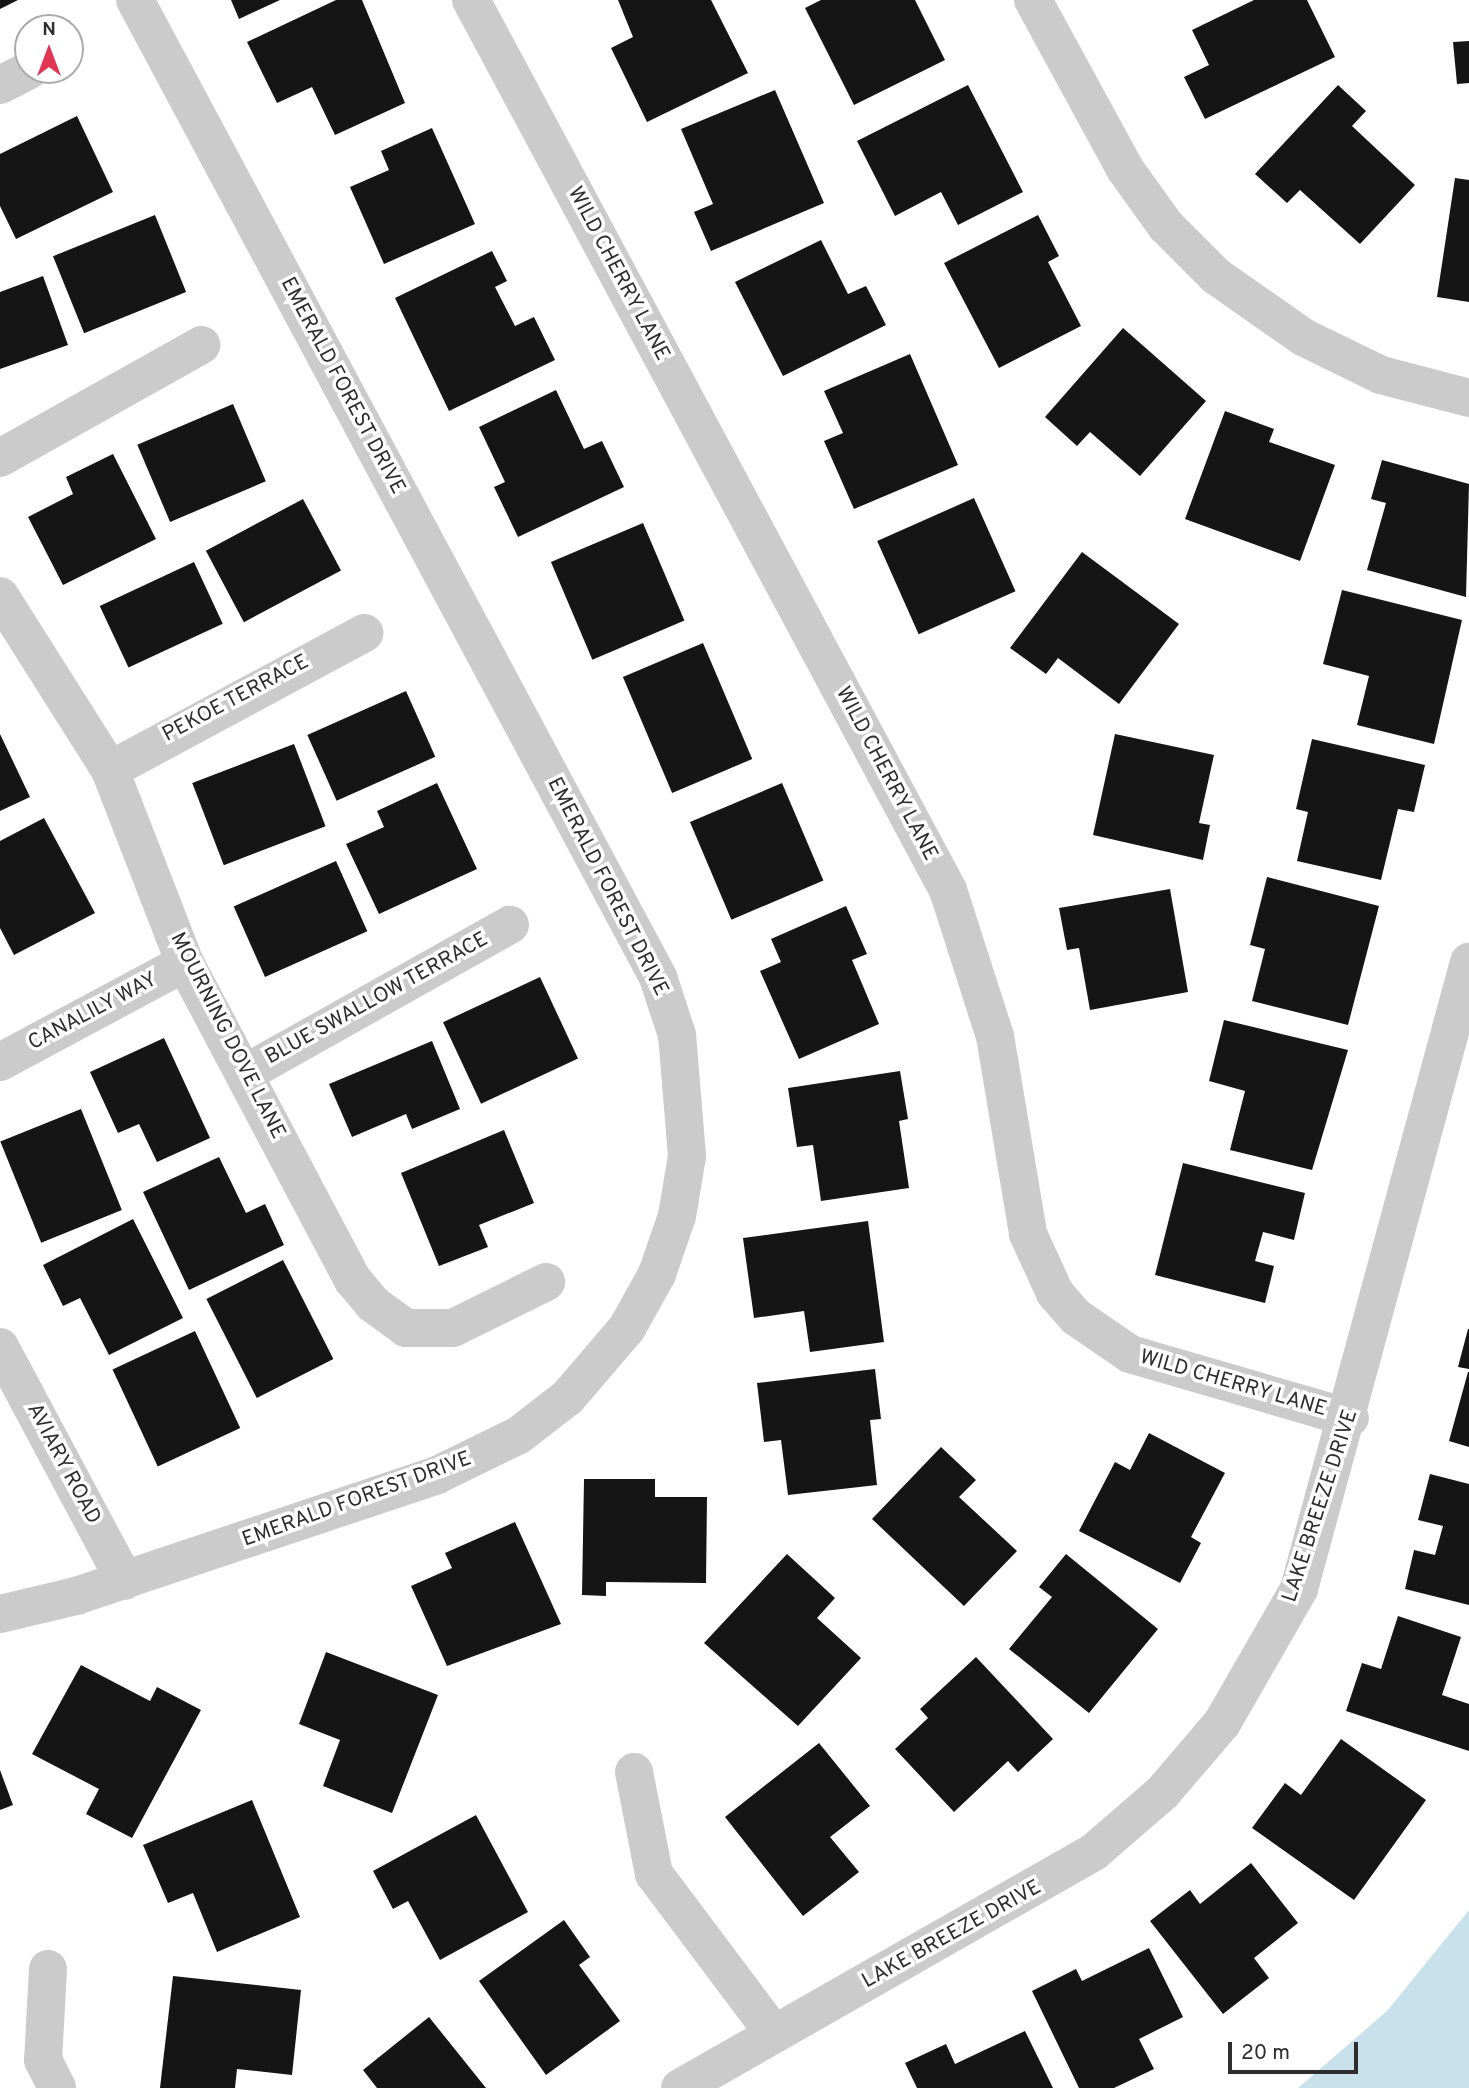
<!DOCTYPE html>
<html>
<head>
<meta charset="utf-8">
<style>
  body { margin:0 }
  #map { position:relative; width:1469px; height:2088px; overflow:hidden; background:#fff; font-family:Overpass,sans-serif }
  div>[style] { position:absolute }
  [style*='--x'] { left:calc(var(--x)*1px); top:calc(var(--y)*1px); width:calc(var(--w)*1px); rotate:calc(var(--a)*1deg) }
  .water>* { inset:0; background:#c9e1ea }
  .building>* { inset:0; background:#151515; transform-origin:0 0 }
  .minor>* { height:38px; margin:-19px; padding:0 19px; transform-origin:19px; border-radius:19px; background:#cbcbcb }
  span { translate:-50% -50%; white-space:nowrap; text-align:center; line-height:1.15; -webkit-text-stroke:7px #fff; paint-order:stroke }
  .street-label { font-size:21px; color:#2e2e2e }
  .north { position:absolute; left:14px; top:14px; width:70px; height:70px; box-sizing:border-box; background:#fff; border:2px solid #ababab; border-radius:50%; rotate:0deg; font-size:19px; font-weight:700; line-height:28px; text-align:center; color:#2e2e2e }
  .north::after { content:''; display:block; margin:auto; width:24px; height:32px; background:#e03653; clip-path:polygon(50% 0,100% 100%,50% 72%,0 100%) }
  .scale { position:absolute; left:1228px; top:2042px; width:130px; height:32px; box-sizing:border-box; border:4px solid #2e2e2e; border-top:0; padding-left:9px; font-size:21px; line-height:24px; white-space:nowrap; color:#2e2e2e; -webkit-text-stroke:5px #fff; paint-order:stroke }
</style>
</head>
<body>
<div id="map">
  <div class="water">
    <i style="clip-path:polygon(1469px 1910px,1469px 2088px,1298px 2088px,1387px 2011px)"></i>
  </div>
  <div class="building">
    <i style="clip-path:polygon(0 0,18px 0,0 9px)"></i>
    <i style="clip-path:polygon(231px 0,280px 0,239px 19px)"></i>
    <i style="clip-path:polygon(336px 0,362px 0,405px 103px,335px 135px,312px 87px,277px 103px,247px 42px)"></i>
    <i style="clip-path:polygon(618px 0,711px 0,748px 73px,647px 122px,611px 48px,633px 37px)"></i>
    <i style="clip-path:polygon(821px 0,915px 0,945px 60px,854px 105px,805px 8px)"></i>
    <i style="clip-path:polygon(1254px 0,1307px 0,1335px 57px,1205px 119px,1184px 77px,1209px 65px,1192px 30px)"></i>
    <i style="clip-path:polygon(1469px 41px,1469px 83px,1457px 84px,1453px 42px)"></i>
    <i style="clip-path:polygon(968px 85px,1023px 192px,958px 225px,941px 192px,895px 216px,857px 141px)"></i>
    <i style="clip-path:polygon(1338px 85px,1366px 111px,1352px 126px,1415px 185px,1360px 244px,1300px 190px,1287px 203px,1255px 174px)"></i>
    <i style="clip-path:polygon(775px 90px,824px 203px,711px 251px,694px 212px,713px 204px,681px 129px)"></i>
    <i style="clip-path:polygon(77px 116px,113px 192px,16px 239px,0 206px,0 154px)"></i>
    <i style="clip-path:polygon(432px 128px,475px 224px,384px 264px,350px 187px,389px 170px,381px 151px)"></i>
    <i style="clip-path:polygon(1455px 178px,1469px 180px,1469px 302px,1437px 297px)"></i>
    <i style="left:155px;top:215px;width:83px;height:110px;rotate:68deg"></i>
    <i style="clip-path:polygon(1038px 215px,1059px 256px,1048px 262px,1081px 326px,999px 368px,944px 263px)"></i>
    <i style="clip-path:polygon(821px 240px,848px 294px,866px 286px,886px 325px,783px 376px,735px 282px)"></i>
    <i style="clip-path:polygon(492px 251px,507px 281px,495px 287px,515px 326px,534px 317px,555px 360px,449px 411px,395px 298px)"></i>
    <i style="clip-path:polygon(43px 276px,68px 345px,0 369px,0 292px)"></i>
    <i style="clip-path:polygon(1123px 328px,1206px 401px,1140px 476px,1090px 432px,1077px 446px,1045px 417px)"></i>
    <i style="clip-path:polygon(910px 354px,958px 465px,854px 509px,824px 441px,843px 433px,824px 391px)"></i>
    <i style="clip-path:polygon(556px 390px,584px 449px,602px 441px,624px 487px,518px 537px,494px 487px,505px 482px,479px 427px)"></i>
    <i style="left:233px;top:404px;width:84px;height:104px;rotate:67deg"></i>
    <i style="clip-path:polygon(1225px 411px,1274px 429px,1269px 442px,1335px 465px,1300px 561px,1185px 519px)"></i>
    <i style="clip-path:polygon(113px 454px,156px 539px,63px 585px,28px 517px,73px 494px,66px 477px)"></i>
    <i style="clip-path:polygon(1382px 460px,1469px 484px,1466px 597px,1367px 570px,1386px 503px,1371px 499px)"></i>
    <i style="left:974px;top:498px;width:102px;height:106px;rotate:66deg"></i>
    <i style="left:303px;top:499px;width:81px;height:110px;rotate:62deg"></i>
    <i style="left:643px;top:523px;width:106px;height:100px;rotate:67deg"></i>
    <i style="clip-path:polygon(1082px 552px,1179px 624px,1119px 704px,1058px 658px,1046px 674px,1010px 648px)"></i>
    <i style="left:194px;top:562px;width:68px;height:104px;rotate:65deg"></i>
    <i style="clip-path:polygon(1342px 590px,1462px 620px,1434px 744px,1357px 725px,1369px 676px,1323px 664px)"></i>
    <i style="left:703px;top:643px;width:126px;height:87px;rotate:67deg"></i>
    <i style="left:406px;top:691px;width:72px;height:108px;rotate:66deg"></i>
    <i style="clip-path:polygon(0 734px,30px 797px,0 811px)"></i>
    <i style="clip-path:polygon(1115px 734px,1214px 755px,1199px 823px,1210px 825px,1203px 860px,1093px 835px)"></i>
    <i style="clip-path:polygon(1312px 739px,1425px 765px,1414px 812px,1398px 809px,1381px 880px,1297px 861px,1308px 812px,1296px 809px)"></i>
    <i style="left:294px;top:744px;width:88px;height:109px;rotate:69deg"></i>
    <i style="clip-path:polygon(437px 783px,477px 869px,379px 914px,346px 844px,384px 827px,377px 811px)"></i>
    <i style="left:782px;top:783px;width:106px;height:100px;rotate:67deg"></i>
    <i style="clip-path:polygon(44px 818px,95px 913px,14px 955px,0 928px,0 841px)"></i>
    <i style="left:336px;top:861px;width:77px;height:112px;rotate:66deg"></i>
    <i style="clip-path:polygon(1267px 877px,1379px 906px,1348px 1025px,1252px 1001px,1265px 949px,1250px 945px)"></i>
    <i style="clip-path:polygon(1170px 889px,1188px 992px,1090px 1010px,1079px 948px,1067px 950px,1059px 908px)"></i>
    <i style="clip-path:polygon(846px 906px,867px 954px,852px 960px,879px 1024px,799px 1059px,760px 971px,781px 962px,771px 939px)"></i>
    <i style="left:540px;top:977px;width:90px;height:107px;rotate:65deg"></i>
    <i style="clip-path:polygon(1224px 1020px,1348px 1050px,1312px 1170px,1230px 1150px,1245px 1091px,1209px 1081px)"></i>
    <i style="clip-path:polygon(164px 1038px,210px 1138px,157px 1162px,139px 1124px,118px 1133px,90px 1072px)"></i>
    <i style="clip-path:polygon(432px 1041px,460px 1109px,412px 1129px,406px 1114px,352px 1137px,329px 1084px)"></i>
    <i style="clip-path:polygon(900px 1071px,908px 1119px,899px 1121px,909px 1188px,821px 1201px,813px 1145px,797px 1147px,788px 1088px)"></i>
    <i style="left:81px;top:1109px;width:109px;height:87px;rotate:68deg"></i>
    <i style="clip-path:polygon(504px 1130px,534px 1203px,479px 1225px,488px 1247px,439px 1266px,401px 1173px)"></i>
    <i style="clip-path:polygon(219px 1157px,246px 1213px,265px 1204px,284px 1245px,189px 1290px,143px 1192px)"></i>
    <i style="clip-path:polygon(1183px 1163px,1305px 1193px,1294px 1240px,1263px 1232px,1255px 1261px,1274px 1266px,1265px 1303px,1155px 1275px)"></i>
    <i style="clip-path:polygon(133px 1219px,183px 1318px,109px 1355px,80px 1298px,63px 1306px,43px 1265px)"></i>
    <i style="clip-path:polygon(868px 1221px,884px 1342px,810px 1352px,804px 1311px,754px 1318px,743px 1238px)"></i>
    <i style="left:283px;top:1260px;width:111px;height:86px;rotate:63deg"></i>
    <i style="clip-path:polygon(1468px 1329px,1469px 1329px,1469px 1369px,1458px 1367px)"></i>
    <i style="left:195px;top:1331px;width:107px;height:91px;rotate:65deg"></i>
    <i style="clip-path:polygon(875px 1369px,881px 1419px,870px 1420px,877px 1485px,788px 1495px,781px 1440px,764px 1442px,757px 1383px)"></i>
    <i style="clip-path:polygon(1468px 1372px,1469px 1372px,1469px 1447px,1449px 1441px)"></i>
    <i style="clip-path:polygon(1149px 1433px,1225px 1473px,1191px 1537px,1201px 1543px,1180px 1583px,1079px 1531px,1115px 1462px,1130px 1470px)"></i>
    <i style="clip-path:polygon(941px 1447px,976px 1480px,959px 1497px,1017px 1551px,964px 1606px,872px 1519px)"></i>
    <i style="clip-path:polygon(1430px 1474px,1469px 1484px,1469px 1605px,1405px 1589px,1414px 1550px,1435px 1555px,1443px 1526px,1418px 1520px)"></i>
    <i style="clip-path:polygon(584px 1479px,655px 1479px,655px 1497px,707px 1497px,706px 1583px,606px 1582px,606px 1596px,582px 1595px)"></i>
    <i style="clip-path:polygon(515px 1522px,561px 1624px,447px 1666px,411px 1586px,452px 1568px,445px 1553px)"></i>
    <i style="clip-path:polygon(787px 1554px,835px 1598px,817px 1618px,861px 1658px,798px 1726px,704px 1643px)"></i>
    <i style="clip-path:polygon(1066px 1554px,1158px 1629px,1089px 1713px,1009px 1649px,1052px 1597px,1039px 1587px)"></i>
    <i style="clip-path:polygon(1398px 1616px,1461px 1637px,1442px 1695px,1469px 1704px,1469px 1751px,1346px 1711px,1362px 1663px,1381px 1669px)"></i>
    <i style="clip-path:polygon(326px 1652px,438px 1695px,392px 1813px,323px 1786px,340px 1740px,299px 1724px)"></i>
    <i style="clip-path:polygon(976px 1657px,1053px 1739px,1018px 1772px,1008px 1761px,954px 1812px,895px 1749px,928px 1718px,920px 1709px)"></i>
    <i style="clip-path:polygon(81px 1665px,150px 1701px,157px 1687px,201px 1710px,132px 1838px,86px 1814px,99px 1789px,32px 1754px)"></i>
    <i style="clip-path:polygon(1341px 1739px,1426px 1800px,1354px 1900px,1252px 1828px,1285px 1783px,1301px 1795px)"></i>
    <i style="clip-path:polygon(819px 1743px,870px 1806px,830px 1837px,859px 1872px,803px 1916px,725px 1817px)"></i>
    <i style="clip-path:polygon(0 1770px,13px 1805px,0 1810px)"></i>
    <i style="clip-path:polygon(252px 1800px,300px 1917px,217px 1952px,193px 1893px,168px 1903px,143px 1845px)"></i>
    <i style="clip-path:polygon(476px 1815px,528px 1912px,440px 1960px,408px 1901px,393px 1909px,373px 1871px)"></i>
    <i style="clip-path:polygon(1251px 1863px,1298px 1923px,1254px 1958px,1269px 1978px,1223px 2014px,1150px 1921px,1190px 1890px,1200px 1904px)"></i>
    <i style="clip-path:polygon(564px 1920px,590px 1957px,579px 1965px,620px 2021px,546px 2075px,479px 1981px)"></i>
    <i style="clip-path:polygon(1149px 1948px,1183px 2017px,1139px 2039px,1154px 2069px,1114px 2088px,1079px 2088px,1032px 1991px,1076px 1969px,1082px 1981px)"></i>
    <i style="clip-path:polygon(173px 1976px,301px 1990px,292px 2075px,237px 2069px,235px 2088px,160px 2088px)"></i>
    <i style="clip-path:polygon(429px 2017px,486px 2088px,377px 2088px,363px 2070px)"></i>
    <i style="clip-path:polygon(1025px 2031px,1053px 2088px,917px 2088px,905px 2063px,946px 2044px,955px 2064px)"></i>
  </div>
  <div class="minor">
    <i style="--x:471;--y:0;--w:1010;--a:61.81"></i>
    <i style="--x:948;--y:890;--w:153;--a:72.2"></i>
    <i style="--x:995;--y:1036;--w:201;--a:80.5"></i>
    <i style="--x:1028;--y:1234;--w:65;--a:65.4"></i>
    <i style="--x:1055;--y:1293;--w:32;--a:49"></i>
    <i style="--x:1076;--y:1317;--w:65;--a:34.4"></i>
    <i style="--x:1130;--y:1354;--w:229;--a:16.2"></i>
    <i style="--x:1033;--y:0;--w:192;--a:61.4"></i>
    <i style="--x:1125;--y:169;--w:70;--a:54.3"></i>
    <i style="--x:1166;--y:226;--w:71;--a:45"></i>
    <i style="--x:1216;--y:276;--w:106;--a:35"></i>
    <i style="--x:1303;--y:337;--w:87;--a:26"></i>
    <i style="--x:1381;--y:375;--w:91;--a:14.6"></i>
    <i style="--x:0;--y:85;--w:33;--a:-27"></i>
    <i style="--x:0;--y:458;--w:231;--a:-29.3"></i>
    <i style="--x:0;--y:596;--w:206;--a:57.7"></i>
    <i style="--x:110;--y:770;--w:207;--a:68.8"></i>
    <i style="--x:185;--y:963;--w:359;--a:62.1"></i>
    <i style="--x:353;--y:1280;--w:31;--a:50"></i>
    <i style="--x:373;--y:1304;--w:41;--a:36"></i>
    <i style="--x:406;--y:1328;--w:47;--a:0"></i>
    <i style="--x:453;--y:1328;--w:104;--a:-26.3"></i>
    <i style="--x:110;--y:770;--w:289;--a:-28.3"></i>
    <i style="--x:0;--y:1062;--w:210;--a:-28.2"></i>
    <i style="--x:244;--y:1074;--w:305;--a:-29.3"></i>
    <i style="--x:0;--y:1347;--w:265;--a:61.9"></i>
    <i style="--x:0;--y:1614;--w:78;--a:-13.3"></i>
    <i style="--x:76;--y:1596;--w:381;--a:-18.5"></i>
    <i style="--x:437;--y:1475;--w:91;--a:-26"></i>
    <i style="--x:519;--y:1435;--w:62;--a:-37.8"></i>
    <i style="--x:568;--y:1397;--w:91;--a:-49.5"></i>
    <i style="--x:627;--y:1328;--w:62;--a:-60.9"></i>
    <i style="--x:657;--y:1274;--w:61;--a:-71"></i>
    <i style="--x:677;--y:1216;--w:61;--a:-80.5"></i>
    <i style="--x:687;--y:1156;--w:121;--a:-94.7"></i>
    <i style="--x:677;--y:1035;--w:61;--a:-108.1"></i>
    <i style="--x:658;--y:977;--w:1108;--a:-118.16"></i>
    <i style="--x:634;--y:1772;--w:104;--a:78.9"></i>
    <i style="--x:654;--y:1874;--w:200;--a:53.1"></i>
    <i style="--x:48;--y:1969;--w:91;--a:93.1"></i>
    <i style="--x:43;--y:2060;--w:31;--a:63"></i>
    <i style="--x:680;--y:2088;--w:478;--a:-29.7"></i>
    <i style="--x:1095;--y:1851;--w:90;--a:-40.9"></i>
    <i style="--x:1163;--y:1792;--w:91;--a:-49.5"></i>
    <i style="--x:1222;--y:1723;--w:155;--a:-60.1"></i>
    <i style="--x:1299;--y:1589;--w:650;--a:-74.83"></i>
  </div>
  <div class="street-label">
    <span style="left:618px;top:274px;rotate:62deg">WILD CHERRY LANE</span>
    <span style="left:342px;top:386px;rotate:62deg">EMERALD FOREST DRIVE</span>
    <span style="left:236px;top:699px;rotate:-28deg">PEKOE TERRACE</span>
    <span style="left:886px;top:774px;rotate:62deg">WILD CHERRY LANE</span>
    <span style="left:607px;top:887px;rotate:63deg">EMERALD FOREST DRIVE</span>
    <span style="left:377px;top:999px;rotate:-29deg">BLUE SWALLOW TERRACE</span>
    <span style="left:93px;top:1012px;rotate:-28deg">CANALILY WAY</span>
    <span style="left:227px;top:1036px;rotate:63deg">MOURNING DOVE LANE</span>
    <span style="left:1233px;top:1384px;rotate:16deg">WILD CHERRY LANE</span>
    <span style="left:63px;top:1464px;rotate:62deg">AVIARY ROAD</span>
    <span style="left:357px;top:1500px;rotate:-20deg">EMERALD FOREST DRIVE</span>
    <span style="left:1321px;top:1506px;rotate:-72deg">LAKE BREEZE DRIVE</span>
    <span style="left:952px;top:1935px;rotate:-29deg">LAKE BREEZE DRIVE</span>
  </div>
  <div class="north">N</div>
  <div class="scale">20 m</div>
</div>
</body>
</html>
